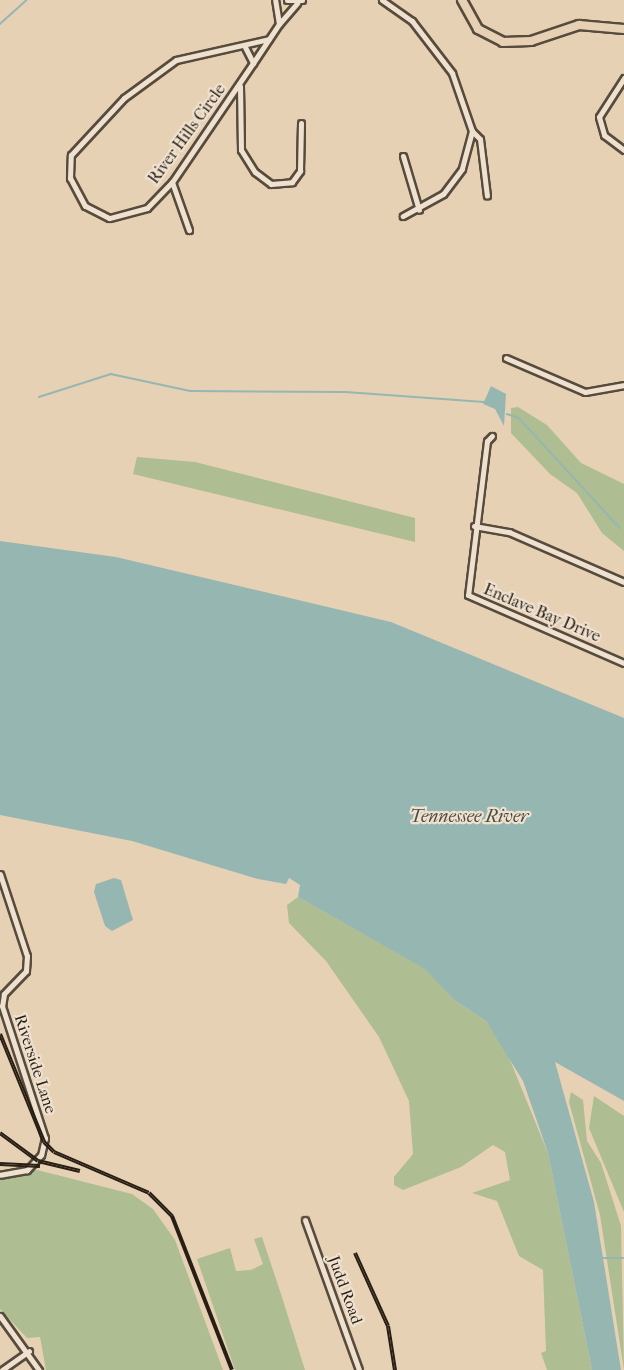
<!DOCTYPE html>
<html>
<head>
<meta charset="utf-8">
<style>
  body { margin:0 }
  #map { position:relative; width:624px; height:1370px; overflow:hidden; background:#e6d1b5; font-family:"IM FELL French Canon",serif }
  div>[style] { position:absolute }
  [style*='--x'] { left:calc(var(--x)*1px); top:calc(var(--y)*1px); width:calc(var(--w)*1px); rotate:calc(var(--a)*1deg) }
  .green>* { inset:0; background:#aebd92 }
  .water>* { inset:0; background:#96b7b1 }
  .stream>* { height:1.5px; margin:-0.75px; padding:0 0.75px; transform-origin:0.75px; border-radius:0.75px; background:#96b7b1 }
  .roads { filter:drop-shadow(2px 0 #584b3c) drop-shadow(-2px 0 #584b3c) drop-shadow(0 2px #584b3c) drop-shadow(0 -2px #584b3c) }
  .street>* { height:5px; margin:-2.5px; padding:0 2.5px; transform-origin:2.5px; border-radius:2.5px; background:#efe1cf }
  .primary>* { height:8px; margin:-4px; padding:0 4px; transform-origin:4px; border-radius:4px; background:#e6d1b5 }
  .rail>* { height:4px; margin-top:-2px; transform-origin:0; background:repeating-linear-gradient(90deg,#efe1cf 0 4.5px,#281e14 0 9px); box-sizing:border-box; border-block:2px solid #281e14 }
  span { translate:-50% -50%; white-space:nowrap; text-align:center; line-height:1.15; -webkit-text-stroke:4.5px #efe1cf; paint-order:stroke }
  .street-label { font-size:16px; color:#281e14 }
  .water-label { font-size:18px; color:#494c43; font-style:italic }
</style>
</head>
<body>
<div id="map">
  <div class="green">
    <i style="clip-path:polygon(518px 407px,547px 425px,581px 463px,624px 484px,624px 551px,602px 533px,577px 493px,550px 474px,511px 433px,511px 408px)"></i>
    <i style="clip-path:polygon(137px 457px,195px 462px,415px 518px,415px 542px,133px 474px)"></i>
    <i style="clip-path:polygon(298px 897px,426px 969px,454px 1000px,486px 1021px,505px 1048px,548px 1153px,592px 1370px,547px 1370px,541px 1353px,546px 1351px,543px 1270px,519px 1256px,497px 1201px,472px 1193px,510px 1180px,505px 1152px,493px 1145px,461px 1167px,403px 1190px,394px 1185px,394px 1177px,413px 1154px,409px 1101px,379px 1037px,326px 961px,289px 923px,287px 905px)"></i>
    <i style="clip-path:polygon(571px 1092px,583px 1100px,587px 1141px,601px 1163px,621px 1226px,624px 1370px,600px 1215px,569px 1102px)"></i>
    <i style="clip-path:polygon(594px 1096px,624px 1116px,624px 1212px,589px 1128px)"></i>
    <i style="clip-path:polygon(37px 1170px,132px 1194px,153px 1209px,175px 1240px,223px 1370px,46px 1370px,40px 1337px,27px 1338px,0 1309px,0 1179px)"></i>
    <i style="clip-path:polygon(262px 1237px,280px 1291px,305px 1370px,235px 1370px,197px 1259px,230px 1248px,236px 1271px,251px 1270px,263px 1264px,254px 1239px)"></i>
  </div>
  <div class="water">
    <i style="clip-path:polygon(491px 386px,506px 394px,504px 426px,495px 409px,483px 404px)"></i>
    <i style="clip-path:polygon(0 541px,116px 557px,391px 622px,624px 718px,624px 1101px,555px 1062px,594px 1202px,621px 1370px,592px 1370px,548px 1153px,523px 1081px,486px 1021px,454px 1000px,425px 969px,298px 897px,300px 885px,289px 878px,286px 884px,258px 879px,132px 841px,0 815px)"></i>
    <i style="clip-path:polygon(114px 878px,121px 880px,133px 920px,112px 931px,105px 926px,94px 892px,96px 884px)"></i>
  </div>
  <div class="stream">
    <i style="--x:0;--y:24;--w:36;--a:-42"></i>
    <i style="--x:39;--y:397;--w:76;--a:-17.7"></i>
    <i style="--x:111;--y:374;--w:82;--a:12"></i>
    <i style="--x:191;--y:391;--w:155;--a:0.4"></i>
    <i style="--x:346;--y:392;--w:138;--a:4.1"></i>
    <i style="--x:507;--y:414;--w:13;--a:18"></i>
    <i style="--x:519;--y:418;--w:149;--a:47.4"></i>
    <i style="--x:602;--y:1258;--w:21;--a:0"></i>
  </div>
  <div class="roads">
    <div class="street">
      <i style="--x:287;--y:0;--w:15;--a:0"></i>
      <i style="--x:382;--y:0;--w:37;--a:35"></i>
      <i style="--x:412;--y:21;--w:66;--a:52.4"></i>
      <i style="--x:452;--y:73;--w:61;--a:71"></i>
      <i style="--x:472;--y:131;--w:39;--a:105"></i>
      <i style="--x:462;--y:169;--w:31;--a:127"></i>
      <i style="--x:443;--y:194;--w:46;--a:151.2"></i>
      <i style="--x:279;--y:24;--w:28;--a:-49"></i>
      <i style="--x:245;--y:47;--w:18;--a:63"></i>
      <i style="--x:253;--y:63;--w:144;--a:124.2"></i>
      <i style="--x:172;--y:182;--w:36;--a:134"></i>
      <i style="--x:147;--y:208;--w:39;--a:165"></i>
      <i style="--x:109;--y:218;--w:27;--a:-153"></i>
      <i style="--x:85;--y:206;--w:32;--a:-118"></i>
      <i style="--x:70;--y:178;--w:23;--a:-88"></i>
      <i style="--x:71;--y:155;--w:78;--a:-47.1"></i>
      <i style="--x:124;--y:98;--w:64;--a:-36.2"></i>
      <i style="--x:176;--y:60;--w:95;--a:-12.7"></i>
      <i style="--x:253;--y:63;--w:47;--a:-56.3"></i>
      <i style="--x:279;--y:24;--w:24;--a:-99"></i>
      <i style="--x:624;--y:78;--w:46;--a:122.7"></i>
      <i style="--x:599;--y:117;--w:19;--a:74"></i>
      <i style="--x:604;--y:135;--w:25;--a:37"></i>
      <i style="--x:240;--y:86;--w:64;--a:89.1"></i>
      <i style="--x:241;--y:150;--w:26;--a:58"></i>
      <i style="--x:255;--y:172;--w:20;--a:37"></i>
      <i style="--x:271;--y:184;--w:21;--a:-5"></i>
      <i style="--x:292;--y:182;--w:14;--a:-54"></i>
      <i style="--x:300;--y:171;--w:48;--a:-88.8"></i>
      <i style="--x:472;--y:131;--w:11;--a:45"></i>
      <i style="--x:480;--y:139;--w:57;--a:83"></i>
      <i style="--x:403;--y:156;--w:56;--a:73.5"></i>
      <i style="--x:172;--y:182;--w:51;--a:70.5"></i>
      <i style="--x:506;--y:358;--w:86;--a:23.3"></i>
      <i style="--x:585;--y:392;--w:40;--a:-10"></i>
      <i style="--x:492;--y:436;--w:7;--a:135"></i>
      <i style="--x:487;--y:441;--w:155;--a:97"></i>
      <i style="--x:468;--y:595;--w:170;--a:23.6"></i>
      <i style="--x:474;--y:526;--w:36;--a:10"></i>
      <i style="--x:509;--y:532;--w:125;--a:23.5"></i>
      <i style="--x:0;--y:874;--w:86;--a:71.8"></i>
      <i style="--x:27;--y:956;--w:15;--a:94"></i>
      <i style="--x:26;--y:971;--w:32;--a:134"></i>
      <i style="--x:4;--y:994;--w:12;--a:99"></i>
      <i style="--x:2;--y:1006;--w:139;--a:72"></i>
      <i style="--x:45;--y:1138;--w:17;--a:103"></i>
      <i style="--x:41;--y:1155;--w:21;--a:133"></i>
      <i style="--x:27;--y:1170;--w:27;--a:170"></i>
      <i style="--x:305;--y:1220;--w:159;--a:70.2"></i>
      <i style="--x:0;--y:1316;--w:67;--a:54.2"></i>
      <i style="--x:2;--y:1370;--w:33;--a:-35"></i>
    </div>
    <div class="primary">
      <i style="--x:462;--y:0;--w:33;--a:61"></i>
      <i style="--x:478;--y:29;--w:28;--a:27"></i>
      <i style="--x:503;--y:42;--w:28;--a:-2"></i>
      <i style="--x:531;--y:41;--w:51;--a:-18.4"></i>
      <i style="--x:579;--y:25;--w:45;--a:5.1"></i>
    </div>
  </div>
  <div class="rail">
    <i style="--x:0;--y:1034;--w:117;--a:67.8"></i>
    <i style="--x:44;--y:1142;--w:14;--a:45"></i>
    <i style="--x:54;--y:1152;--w:103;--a:23.3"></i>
    <i style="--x:149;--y:1193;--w:33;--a:45"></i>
    <i style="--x:172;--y:1216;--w:165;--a:68.7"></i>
    <i style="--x:0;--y:1133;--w:47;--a:36.4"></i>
    <i style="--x:38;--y:1161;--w:43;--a:13.4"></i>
    <i style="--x:0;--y:1164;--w:40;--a:2.9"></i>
    <i style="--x:355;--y:1253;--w:80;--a:65.7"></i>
    <i style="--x:388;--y:1326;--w:45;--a:81"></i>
  </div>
  <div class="street-label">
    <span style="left:187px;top:134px;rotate:-54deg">River Hills Circle</span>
    <span style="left:542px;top:613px;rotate:23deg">Enclave Bay Drive</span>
    <span style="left:35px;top:1064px;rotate:72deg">Riverside Lane</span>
    <span style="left:345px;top:1290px;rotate:70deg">Judd Road</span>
  </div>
  <div class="water-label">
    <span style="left:469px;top:817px">Tennessee River</span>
  </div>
</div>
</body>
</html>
